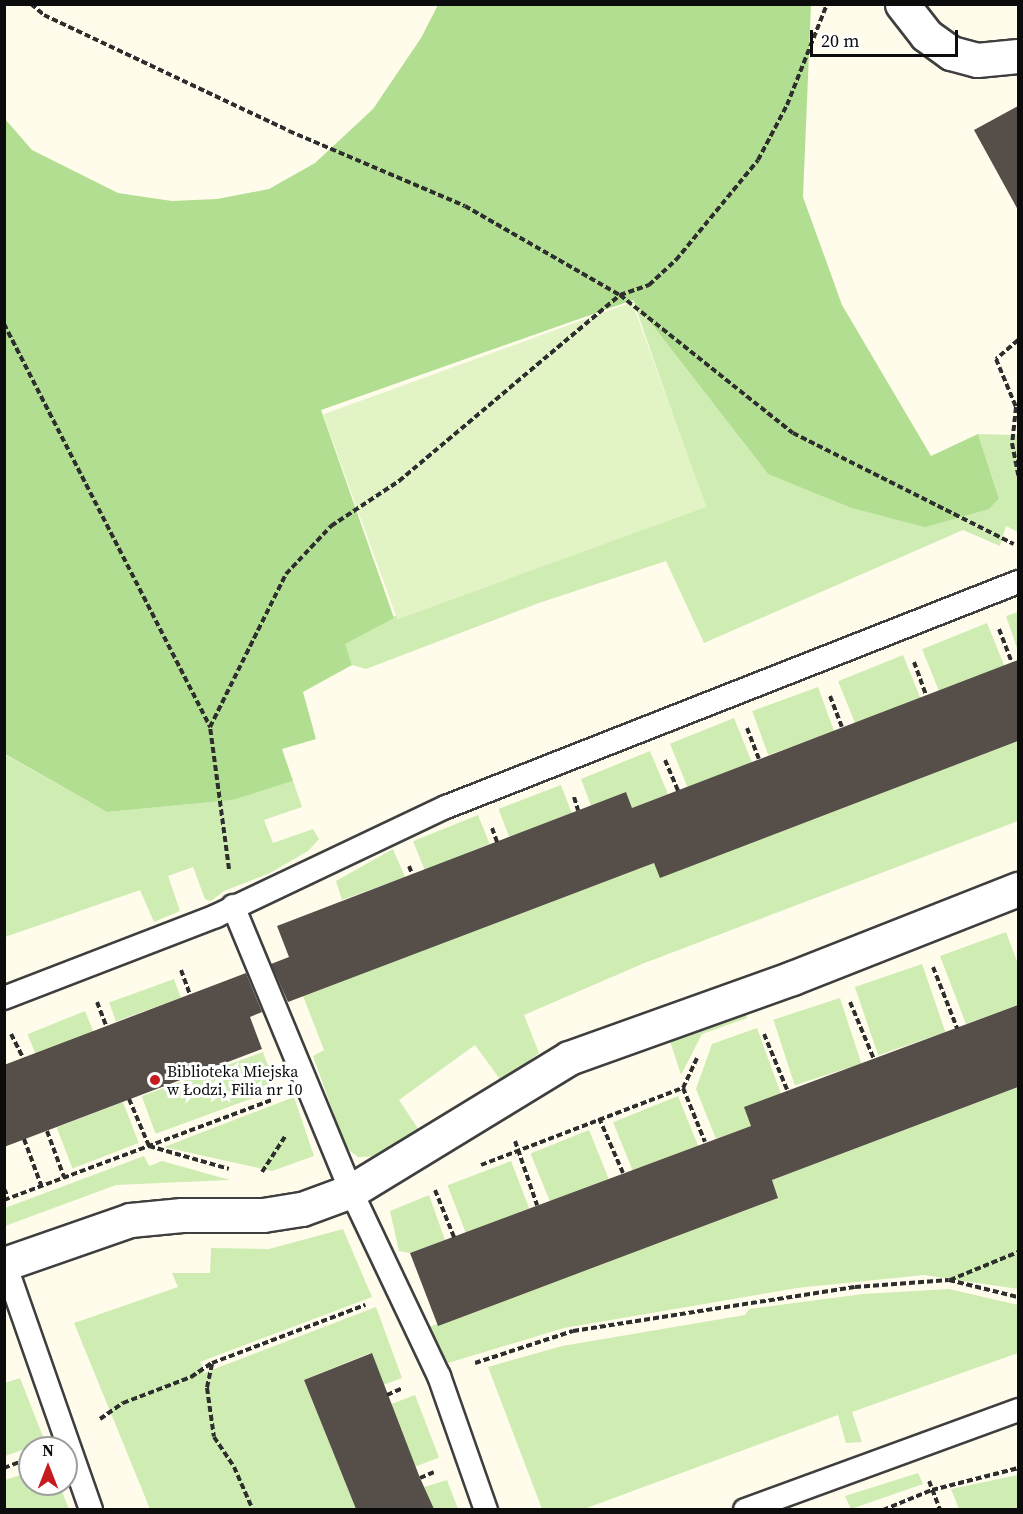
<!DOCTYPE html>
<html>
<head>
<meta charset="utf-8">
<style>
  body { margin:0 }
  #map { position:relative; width:1023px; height:1514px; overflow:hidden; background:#fffcec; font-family:"Source Serif 4",serif }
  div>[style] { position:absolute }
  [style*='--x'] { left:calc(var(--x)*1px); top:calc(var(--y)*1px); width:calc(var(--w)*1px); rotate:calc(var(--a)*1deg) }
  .green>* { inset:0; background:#cfecb3; transform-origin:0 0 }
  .forest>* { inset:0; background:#b1de91 }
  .pitch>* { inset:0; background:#e2f3c5; transform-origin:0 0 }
  .building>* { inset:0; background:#564e48 }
  .path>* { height:4px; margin-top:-2px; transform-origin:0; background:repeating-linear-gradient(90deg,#2e2e2e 0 6px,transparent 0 9px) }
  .roads { filter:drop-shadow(2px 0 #3f3f3f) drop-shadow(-2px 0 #3f3f3f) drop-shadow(0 2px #3f3f3f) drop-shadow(0 -2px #3f3f3f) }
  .lane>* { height:22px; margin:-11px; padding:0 11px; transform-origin:11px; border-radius:11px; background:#fff }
  .street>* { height:33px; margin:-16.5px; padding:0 16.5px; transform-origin:16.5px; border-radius:16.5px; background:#fff }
  .dots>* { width:16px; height:16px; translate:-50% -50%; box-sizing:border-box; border:3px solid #fff; border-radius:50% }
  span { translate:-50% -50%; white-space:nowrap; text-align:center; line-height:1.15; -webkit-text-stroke:6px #fff; paint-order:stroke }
  .poi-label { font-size:16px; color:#0c0c0c }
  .left { translate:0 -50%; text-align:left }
  .frame { position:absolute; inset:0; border:6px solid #0c0c0c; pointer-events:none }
  .north { position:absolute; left:18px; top:1436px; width:60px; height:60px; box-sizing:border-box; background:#fff; border:2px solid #9e9e9e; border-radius:50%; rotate:0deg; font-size:16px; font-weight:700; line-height:24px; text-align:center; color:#0c0c0c }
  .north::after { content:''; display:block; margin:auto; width:21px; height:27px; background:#c61b1e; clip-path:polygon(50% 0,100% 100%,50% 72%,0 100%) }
  .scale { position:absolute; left:810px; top:30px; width:148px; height:27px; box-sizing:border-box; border:3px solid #0c0c0c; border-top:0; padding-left:8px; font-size:18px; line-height:21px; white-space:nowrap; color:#0c0c0c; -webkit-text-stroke:4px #fff; paint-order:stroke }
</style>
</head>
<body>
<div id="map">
  <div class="green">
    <i style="clip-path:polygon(633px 300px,768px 474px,999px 497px,978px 434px,1018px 435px,1018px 532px,1006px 526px,1000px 546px,963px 530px,704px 643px,666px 561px,539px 603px,366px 669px,352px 665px,344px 644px,395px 616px,705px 507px)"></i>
    <i style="clip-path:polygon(1018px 612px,1018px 651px,1006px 616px)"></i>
    <i style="left:987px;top:623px;width:46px;height:70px;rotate:68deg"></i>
    <i style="left:903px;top:655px;width:46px;height:70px;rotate:68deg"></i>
    <i style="left:818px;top:687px;width:47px;height:70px;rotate:70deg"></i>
    <i style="left:734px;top:718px;width:48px;height:69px;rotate:68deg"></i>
    <i style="clip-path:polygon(1018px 741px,1018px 821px,642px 964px,524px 1015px,539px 1053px,502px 1082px,475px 1045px,399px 1100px,419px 1130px,390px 1156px,358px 1157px,346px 1148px,313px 1056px,324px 1050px,303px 996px,654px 863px,661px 877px)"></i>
    <i style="clip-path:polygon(650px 751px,668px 794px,632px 808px,626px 792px,591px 806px,581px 779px)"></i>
    <i style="clip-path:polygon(4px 754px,107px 812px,233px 800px,293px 781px,302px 807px,264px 820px,273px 843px,313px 829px,319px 839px,308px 851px,270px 873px,224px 891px,211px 901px,205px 899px,193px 867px,168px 876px,180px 911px,154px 922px,140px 890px,5px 937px)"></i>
    <i style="left:561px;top:785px;width:30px;height:67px;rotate:69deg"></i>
    <i style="left:478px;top:815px;width:31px;height:70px;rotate:68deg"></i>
    <i style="clip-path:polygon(393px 849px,405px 877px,342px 900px,336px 881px)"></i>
    <i style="clip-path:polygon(1006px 932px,1018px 964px,1018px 1005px,966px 1024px,940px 956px)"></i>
    <i style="left:922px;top:964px;width:72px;height:71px;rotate:71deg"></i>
    <i style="left:174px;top:979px;width:20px;height:69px;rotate:70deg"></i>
    <i style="left:840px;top:998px;width:69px;height:70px;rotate:72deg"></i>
    <i style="clip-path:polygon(744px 1010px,747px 1018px,702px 1034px,681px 1075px,669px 1038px)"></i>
    <i style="left:85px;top:1011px;width:22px;height:62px;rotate:68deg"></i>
    <i style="clip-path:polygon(757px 1028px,781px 1094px,751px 1126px,716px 1139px,696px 1089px,712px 1044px)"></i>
    <i style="left:263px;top:1052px;width:40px;height:129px;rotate:70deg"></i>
    <i style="clip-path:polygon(1018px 1087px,1018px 1289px,924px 1275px,797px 1288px,564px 1328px,448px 1363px,429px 1327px,778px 1198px,772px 1180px)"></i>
    <i style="left:678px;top:1096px;width:54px;height:70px;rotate:68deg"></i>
    <i style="clip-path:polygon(294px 1097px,314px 1156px,272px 1171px,164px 1147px)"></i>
    <i style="left:123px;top:1102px;width:44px;height:71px;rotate:69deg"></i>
    <i style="left:589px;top:1130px;width:53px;height:63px;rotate:68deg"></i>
    <i style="clip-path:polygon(144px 1156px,149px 1166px,162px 1161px,230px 1180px,116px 1185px,5px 1226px,5px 1208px)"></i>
    <i style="left:511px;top:1161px;width:51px;height:68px;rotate:69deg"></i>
    <i style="clip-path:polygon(429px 1195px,445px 1240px,410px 1253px,399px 1251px,390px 1211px)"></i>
    <i style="clip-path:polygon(343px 1229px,372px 1297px,200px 1362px,204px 1373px,376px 1307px,402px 1378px,383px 1385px,370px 1353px,304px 1380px,356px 1509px,150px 1509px,74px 1323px,178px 1287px,172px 1273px,210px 1273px,211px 1248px,269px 1249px)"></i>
    <i style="clip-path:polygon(949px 1289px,1018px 1305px,1018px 1353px,852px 1412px,862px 1442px,846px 1443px,838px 1415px,584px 1509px,542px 1509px,488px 1367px,562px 1346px,745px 1315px,749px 1309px,863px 1294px)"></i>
    <i style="clip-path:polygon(20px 1378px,45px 1442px,5px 1456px,5px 1383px)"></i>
    <i style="left:415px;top:1395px;width:67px;height:26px;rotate:69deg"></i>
    <i style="clip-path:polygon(30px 1472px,30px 1484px,59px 1484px,69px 1509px,5px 1509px,5px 1480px)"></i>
    <i style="clip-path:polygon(918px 1473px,923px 1484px,851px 1509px,845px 1496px)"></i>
    <i style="clip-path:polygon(1018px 1475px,1018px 1509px,959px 1509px,951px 1489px)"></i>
    <i style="clip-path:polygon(447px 1480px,458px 1509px,433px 1509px,424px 1487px)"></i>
  </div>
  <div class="forest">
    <i style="clip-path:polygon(438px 5px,811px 5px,803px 197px,842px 305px,931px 456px,978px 434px,999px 498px,989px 509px,925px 527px,852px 508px,768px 474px,633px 300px,321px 410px,394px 618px,345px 644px,352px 665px,303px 692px,316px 739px,282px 749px,293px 781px,233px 800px,107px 812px,5px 754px,5px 119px,32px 150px,118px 193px,172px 201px,217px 199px,269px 189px,315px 163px,373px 109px,421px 38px)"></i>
  </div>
  <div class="pitch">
    <i style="left:632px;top:302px;width:218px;height:329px;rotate:70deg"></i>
  </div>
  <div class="building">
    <i style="clip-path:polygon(1018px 106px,1018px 210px,974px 130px)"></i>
    <i style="clip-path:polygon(1018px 660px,1018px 741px,660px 878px,654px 863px,288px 1002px,271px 964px,289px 957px,277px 926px,626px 792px,632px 808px)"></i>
    <i style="clip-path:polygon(246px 973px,262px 1012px,250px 1017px,262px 1049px,4px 1147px,4px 1065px)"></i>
    <i style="clip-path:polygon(1018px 1005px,1018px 1087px,772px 1180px,778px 1198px,438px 1326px,410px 1253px,751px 1126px,744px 1107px)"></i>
    <i style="clip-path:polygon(372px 1353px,420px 1478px,434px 1509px,356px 1509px,304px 1380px)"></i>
  </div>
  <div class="path">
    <i style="--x:31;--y:4;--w:17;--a:40"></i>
    <i style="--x:44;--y:15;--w:271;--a:25.3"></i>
    <i style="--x:289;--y:131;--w:191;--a:23.1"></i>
    <i style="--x:465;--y:206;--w:179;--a:29.9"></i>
    <i style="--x:620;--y:295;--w:221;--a:38.6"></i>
    <i style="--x:793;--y:433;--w:247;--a:26.7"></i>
    <i style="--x:4;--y:324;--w:453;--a:62.9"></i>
    <i style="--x:1018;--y:340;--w:29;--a:139"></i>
    <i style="--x:996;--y:359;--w:52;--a:67.4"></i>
    <i style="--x:1016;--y:407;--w:36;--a:96"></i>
    <i style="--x:1012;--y:443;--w:33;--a:79"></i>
    <i style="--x:999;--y:629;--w:36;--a:69"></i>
    <i style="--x:914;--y:662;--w:35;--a:70"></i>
    <i style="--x:830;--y:696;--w:33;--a:69"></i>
    <i style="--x:747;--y:728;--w:33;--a:69"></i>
    <i style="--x:665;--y:760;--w:34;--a:67"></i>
    <i style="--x:574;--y:797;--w:14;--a:73"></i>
    <i style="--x:492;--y:828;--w:15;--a:70"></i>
    <i style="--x:409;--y:866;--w:9;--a:69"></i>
    <i style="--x:229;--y:869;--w:143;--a:-97.6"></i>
    <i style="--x:210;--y:727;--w:171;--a:-63.6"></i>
    <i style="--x:286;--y:574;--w:66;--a:-46.8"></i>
    <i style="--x:331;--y:526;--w:82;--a:-33.5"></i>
    <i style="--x:399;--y:481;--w:289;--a:-40.1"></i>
    <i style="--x:620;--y:295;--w:31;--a:-19"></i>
    <i style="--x:649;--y:285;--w:37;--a:-43"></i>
    <i style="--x:676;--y:260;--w:129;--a:-50.6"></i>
    <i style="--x:758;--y:160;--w:62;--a:-62.2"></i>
    <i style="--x:787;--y:105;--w:109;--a:-68.4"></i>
    <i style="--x:933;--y:967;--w:66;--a:68.5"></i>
    <i style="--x:181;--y:970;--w:27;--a:70"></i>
    <i style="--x:97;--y:1002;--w:26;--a:69"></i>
    <i style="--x:850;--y:1002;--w:62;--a:67.2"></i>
    <i style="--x:11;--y:1034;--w:27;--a:63"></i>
    <i style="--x:764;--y:1034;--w:63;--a:67.5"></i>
    <i style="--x:683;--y:1088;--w:58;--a:67.8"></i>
    <i style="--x:129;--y:1099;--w:51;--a:66.9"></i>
    <i style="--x:149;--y:1146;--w:83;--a:16"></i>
    <i style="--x:599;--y:1118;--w:60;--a:66.4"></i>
    <i style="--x:47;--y:1131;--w:49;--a:69.7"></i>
    <i style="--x:24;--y:1139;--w:49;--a:69.7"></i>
    <i style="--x:515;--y:1141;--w:68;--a:71"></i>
    <i style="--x:481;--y:1165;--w:216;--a:-20.9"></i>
    <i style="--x:683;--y:1088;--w:33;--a:-65"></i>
    <i style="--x:262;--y:1172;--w:44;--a:-57"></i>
    <i style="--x:4;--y:1189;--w:7;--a:63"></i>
    <i style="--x:435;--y:1190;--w:51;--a:68"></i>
    <i style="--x:4;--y:1200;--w:286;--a:-20.5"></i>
    <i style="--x:950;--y:1280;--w:74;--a:-22.4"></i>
    <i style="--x:475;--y:1363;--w:103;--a:-18.1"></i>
    <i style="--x:573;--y:1331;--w:285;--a:-8.9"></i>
    <i style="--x:855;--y:1287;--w:94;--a:-4.3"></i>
    <i style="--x:949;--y:1280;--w:71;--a:13.8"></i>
    <i style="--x:212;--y:1364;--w:25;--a:102"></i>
    <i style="--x:207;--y:1388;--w:49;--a:81.9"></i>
    <i style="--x:214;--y:1437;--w:36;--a:56"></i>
    <i style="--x:234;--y:1467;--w:47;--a:66.2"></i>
    <i style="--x:387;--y:1395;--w:17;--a:-24"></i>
    <i style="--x:100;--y:1419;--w:28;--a:-35"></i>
    <i style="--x:123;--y:1403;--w:73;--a:-20.9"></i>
    <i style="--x:191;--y:1377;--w:25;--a:-34"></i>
    <i style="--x:212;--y:1363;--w:164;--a:-20.8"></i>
    <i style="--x:4;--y:1468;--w:28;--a:-21"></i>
    <i style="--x:420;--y:1478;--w:15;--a:-23"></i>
    <i style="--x:929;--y:1481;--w:31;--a:69"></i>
    <i style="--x:883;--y:1510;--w:53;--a:-22.2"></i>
    <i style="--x:932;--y:1490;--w:89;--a:-14.3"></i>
  </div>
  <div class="roads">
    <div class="lane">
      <i style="--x:233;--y:906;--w:308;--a:67.5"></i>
      <i style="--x:351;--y:1191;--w:205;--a:64.6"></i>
      <i style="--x:439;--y:1376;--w:142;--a:70.7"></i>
      <i style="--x:4;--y:998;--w:227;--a:-21.1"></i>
      <i style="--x:216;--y:916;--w:255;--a:-25.4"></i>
      <i style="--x:446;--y:807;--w:615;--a:-21.47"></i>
      <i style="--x:5;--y:1264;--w:261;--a:70.7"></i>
      <i style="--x:745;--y:1510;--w:291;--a:-20.1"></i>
    </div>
    <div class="street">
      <i style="--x:902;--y:4;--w:39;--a:52"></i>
      <i style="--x:926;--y:35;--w:31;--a:36"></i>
      <i style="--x:951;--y:53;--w:27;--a:15"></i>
      <i style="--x:977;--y:60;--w:41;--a:-5.6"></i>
      <i style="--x:4;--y:1264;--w:133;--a:-19.2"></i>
      <i style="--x:130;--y:1220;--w:52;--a:-5.5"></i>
      <i style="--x:182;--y:1215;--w:81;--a:0"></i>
      <i style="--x:263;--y:1215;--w:39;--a:-9"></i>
      <i style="--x:302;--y:1209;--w:52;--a:-20.2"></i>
      <i style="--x:351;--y:1191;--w:255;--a:-31.4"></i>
      <i style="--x:569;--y:1058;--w:237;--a:-19.7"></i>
      <i style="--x:792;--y:978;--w:243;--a:-21.5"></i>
    </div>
  </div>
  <div class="dots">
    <i style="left:155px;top:1080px;background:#c61b1e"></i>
  </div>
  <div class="poi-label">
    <span class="left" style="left:167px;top:1080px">Biblioteka Miejska<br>w Łodzi, Filia nr 10</span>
  </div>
  <div class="frame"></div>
  <div class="north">N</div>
  <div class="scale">20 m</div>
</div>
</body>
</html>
